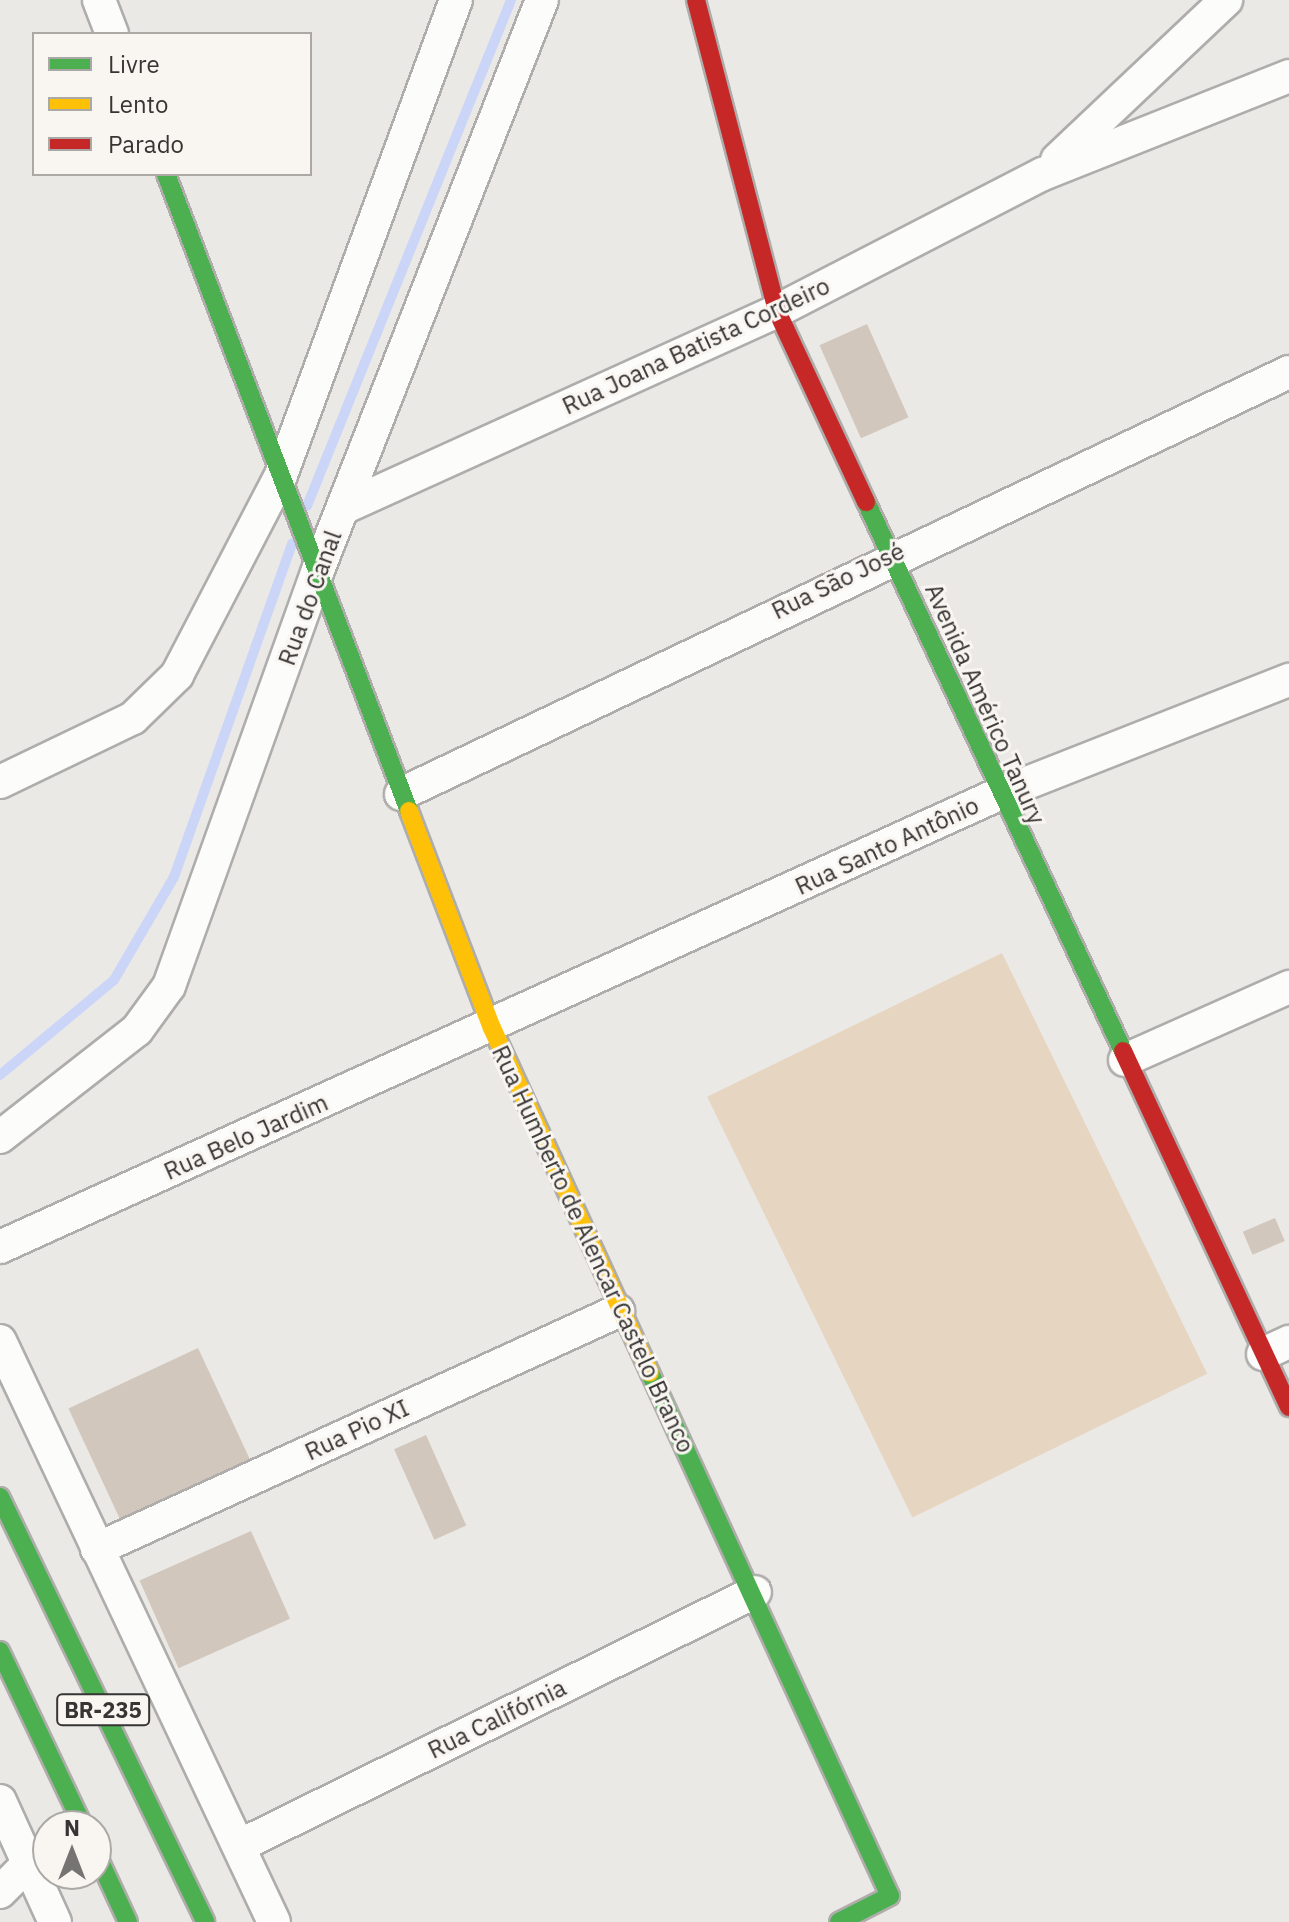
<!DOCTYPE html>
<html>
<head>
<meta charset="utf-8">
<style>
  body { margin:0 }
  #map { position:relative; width:1289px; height:1922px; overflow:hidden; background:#ebe9e6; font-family:"IBM Plex Sans",sans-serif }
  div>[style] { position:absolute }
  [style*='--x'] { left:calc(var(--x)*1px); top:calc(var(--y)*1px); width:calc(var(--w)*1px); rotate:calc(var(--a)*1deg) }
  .green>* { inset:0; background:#e6d5c0; transform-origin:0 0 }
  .stream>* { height:10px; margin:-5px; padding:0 5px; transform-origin:5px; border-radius:5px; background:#cbd5f7 }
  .building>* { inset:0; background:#d1c7bc; transform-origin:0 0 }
  .roads { filter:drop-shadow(2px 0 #aeadab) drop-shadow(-2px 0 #aeadab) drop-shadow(0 2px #aeadab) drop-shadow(0 -2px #aeadab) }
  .street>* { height:32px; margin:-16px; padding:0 16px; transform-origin:16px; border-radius:16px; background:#fcfcfb }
  .fast>* { height:18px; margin:-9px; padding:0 9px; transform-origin:9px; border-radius:9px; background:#4caf50 }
  .slow>* { height:18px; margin:-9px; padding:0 9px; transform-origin:9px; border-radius:9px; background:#ffc107 }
  .jam>* { height:18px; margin:-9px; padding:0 9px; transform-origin:9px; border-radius:9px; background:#c62828 }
  span { translate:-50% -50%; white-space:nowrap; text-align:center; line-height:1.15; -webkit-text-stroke:6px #f9f6f2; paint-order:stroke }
  .shield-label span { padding:2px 6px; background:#f9f6f2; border:2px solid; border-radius:6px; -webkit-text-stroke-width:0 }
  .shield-label { font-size:22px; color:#373534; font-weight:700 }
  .street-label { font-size:24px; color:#373534 }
  .legend { position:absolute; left:32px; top:32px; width:280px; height:144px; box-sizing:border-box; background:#f9f6f2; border:2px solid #aba9a6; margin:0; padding:10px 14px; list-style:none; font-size:24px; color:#373534 }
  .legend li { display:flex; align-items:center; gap:16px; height:40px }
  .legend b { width:40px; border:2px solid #aba9a6 }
  .north { position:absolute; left:32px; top:1810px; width:80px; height:80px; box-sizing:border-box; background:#f9f6f2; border:2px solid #aba9a6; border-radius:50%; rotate:0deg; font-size:22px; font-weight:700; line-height:32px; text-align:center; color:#373534 }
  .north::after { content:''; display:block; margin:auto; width:28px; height:36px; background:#767472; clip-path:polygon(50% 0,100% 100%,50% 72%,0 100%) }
</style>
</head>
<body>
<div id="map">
  <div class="green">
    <i style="left:1002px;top:953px;width:468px;height:328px;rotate:64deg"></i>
  </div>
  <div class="stream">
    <i style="--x:307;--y:506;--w:546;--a:-68.04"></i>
    <i style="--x:0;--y:1075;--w:148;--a:-39.8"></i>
    <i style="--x:114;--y:980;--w:119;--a:-59.8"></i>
    <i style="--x:174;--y:877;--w:354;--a:-70.5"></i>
  </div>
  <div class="building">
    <i style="left:867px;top:324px;width:102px;height:52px;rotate:66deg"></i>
    <i style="left:1275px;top:1218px;width:25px;height:35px;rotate:67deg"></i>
    <i style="left:198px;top:1348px;width:125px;height:143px;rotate:65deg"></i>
    <i style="left:426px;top:1435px;width:99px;height:35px;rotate:66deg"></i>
    <i style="left:251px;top:1531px;width:96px;height:122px;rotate:66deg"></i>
  </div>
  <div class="roads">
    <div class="street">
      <i style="--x:99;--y:0;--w:36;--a:69"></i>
      <i style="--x:1057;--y:160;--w:233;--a:-43.4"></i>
      <i style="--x:343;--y:508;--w:477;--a:-24.4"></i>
      <i style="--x:777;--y:311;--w:299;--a:-27.3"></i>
      <i style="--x:1043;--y:174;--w:265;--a:-21.7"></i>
      <i style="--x:0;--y:782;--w:148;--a:-25.7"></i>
      <i style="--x:133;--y:718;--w:62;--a:-44.3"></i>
      <i style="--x:177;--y:675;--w:225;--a:-62.5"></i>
      <i style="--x:281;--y:475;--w:506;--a:-69.78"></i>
      <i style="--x:401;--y:794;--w:983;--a:-25.42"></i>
      <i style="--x:1125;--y:1060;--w:180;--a:-24"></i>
      <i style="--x:0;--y:1137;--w:174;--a:-38"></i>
      <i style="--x:137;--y:1030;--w:54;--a:-54"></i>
      <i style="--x:169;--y:986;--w:442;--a:-70.3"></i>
      <i style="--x:318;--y:570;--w:612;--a:-68.55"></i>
      <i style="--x:0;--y:1247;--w:1097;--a:-24.39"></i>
      <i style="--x:999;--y:794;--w:312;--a:-21.5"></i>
      <i style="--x:0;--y:1341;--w:642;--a:64.75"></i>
      <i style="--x:1263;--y:1354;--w:29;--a:-25"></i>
      <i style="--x:97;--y:1549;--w:573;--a:-24.55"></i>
      <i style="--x:0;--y:1801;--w:133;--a:65.6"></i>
      <i style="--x:239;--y:1846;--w:575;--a:-26.21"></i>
      <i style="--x:0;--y:1892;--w:42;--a:-45"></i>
    </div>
    <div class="fast">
      <i style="--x:166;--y:174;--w:682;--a:69.12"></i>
      <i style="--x:866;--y:502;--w:606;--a:64.91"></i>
      <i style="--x:650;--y:1373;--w:575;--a:65.35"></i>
      <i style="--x:890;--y:1896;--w:57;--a:153"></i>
      <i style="--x:0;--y:1497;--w:472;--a:64.2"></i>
      <i style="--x:0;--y:1651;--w:194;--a:64.6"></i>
      <i style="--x:96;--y:1853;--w:76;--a:65.1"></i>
    </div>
    <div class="slow">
      <i style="--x:409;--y:811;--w:232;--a:69.1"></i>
      <i style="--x:492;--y:1028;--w:379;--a:65.4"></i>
    </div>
    <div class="jam">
      <i style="--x:696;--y:0;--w:321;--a:75.4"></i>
      <i style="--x:777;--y:311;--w:211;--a:65"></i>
      <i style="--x:1123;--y:1051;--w:393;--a:65"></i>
    </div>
  </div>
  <div class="shield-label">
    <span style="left:103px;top:1710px">BR-235</span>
  </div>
  <div class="street-label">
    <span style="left:696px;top:346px;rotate:-25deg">Rua Joana Batista Cordeiro</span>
    <span style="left:838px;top:581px;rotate:-26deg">Rua São José</span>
    <span style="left:310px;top:598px;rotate:-70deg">Rua do Canal</span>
    <span style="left:985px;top:704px;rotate:66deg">Avenida Américo Tanury</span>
    <span style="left:887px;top:846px;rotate:-25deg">Rua Santo Antônio</span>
    <span style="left:246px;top:1137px;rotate:-24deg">Rua Belo Jardim</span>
    <span style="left:593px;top:1249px;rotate:65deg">Rua Humberto de Alencar Castelo Branco</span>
    <span style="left:357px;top:1430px;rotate:-25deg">Rua Pio XI</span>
    <span style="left:497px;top:1719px;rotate:-26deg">Rua Califórnia</span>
  </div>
  <ul class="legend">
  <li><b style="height:10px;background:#4caf50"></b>Livre</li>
  <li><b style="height:10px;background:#ffc107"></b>Lento</li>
  <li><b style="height:10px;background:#c62828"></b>Parado</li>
  </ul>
  <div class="north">N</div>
</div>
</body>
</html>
